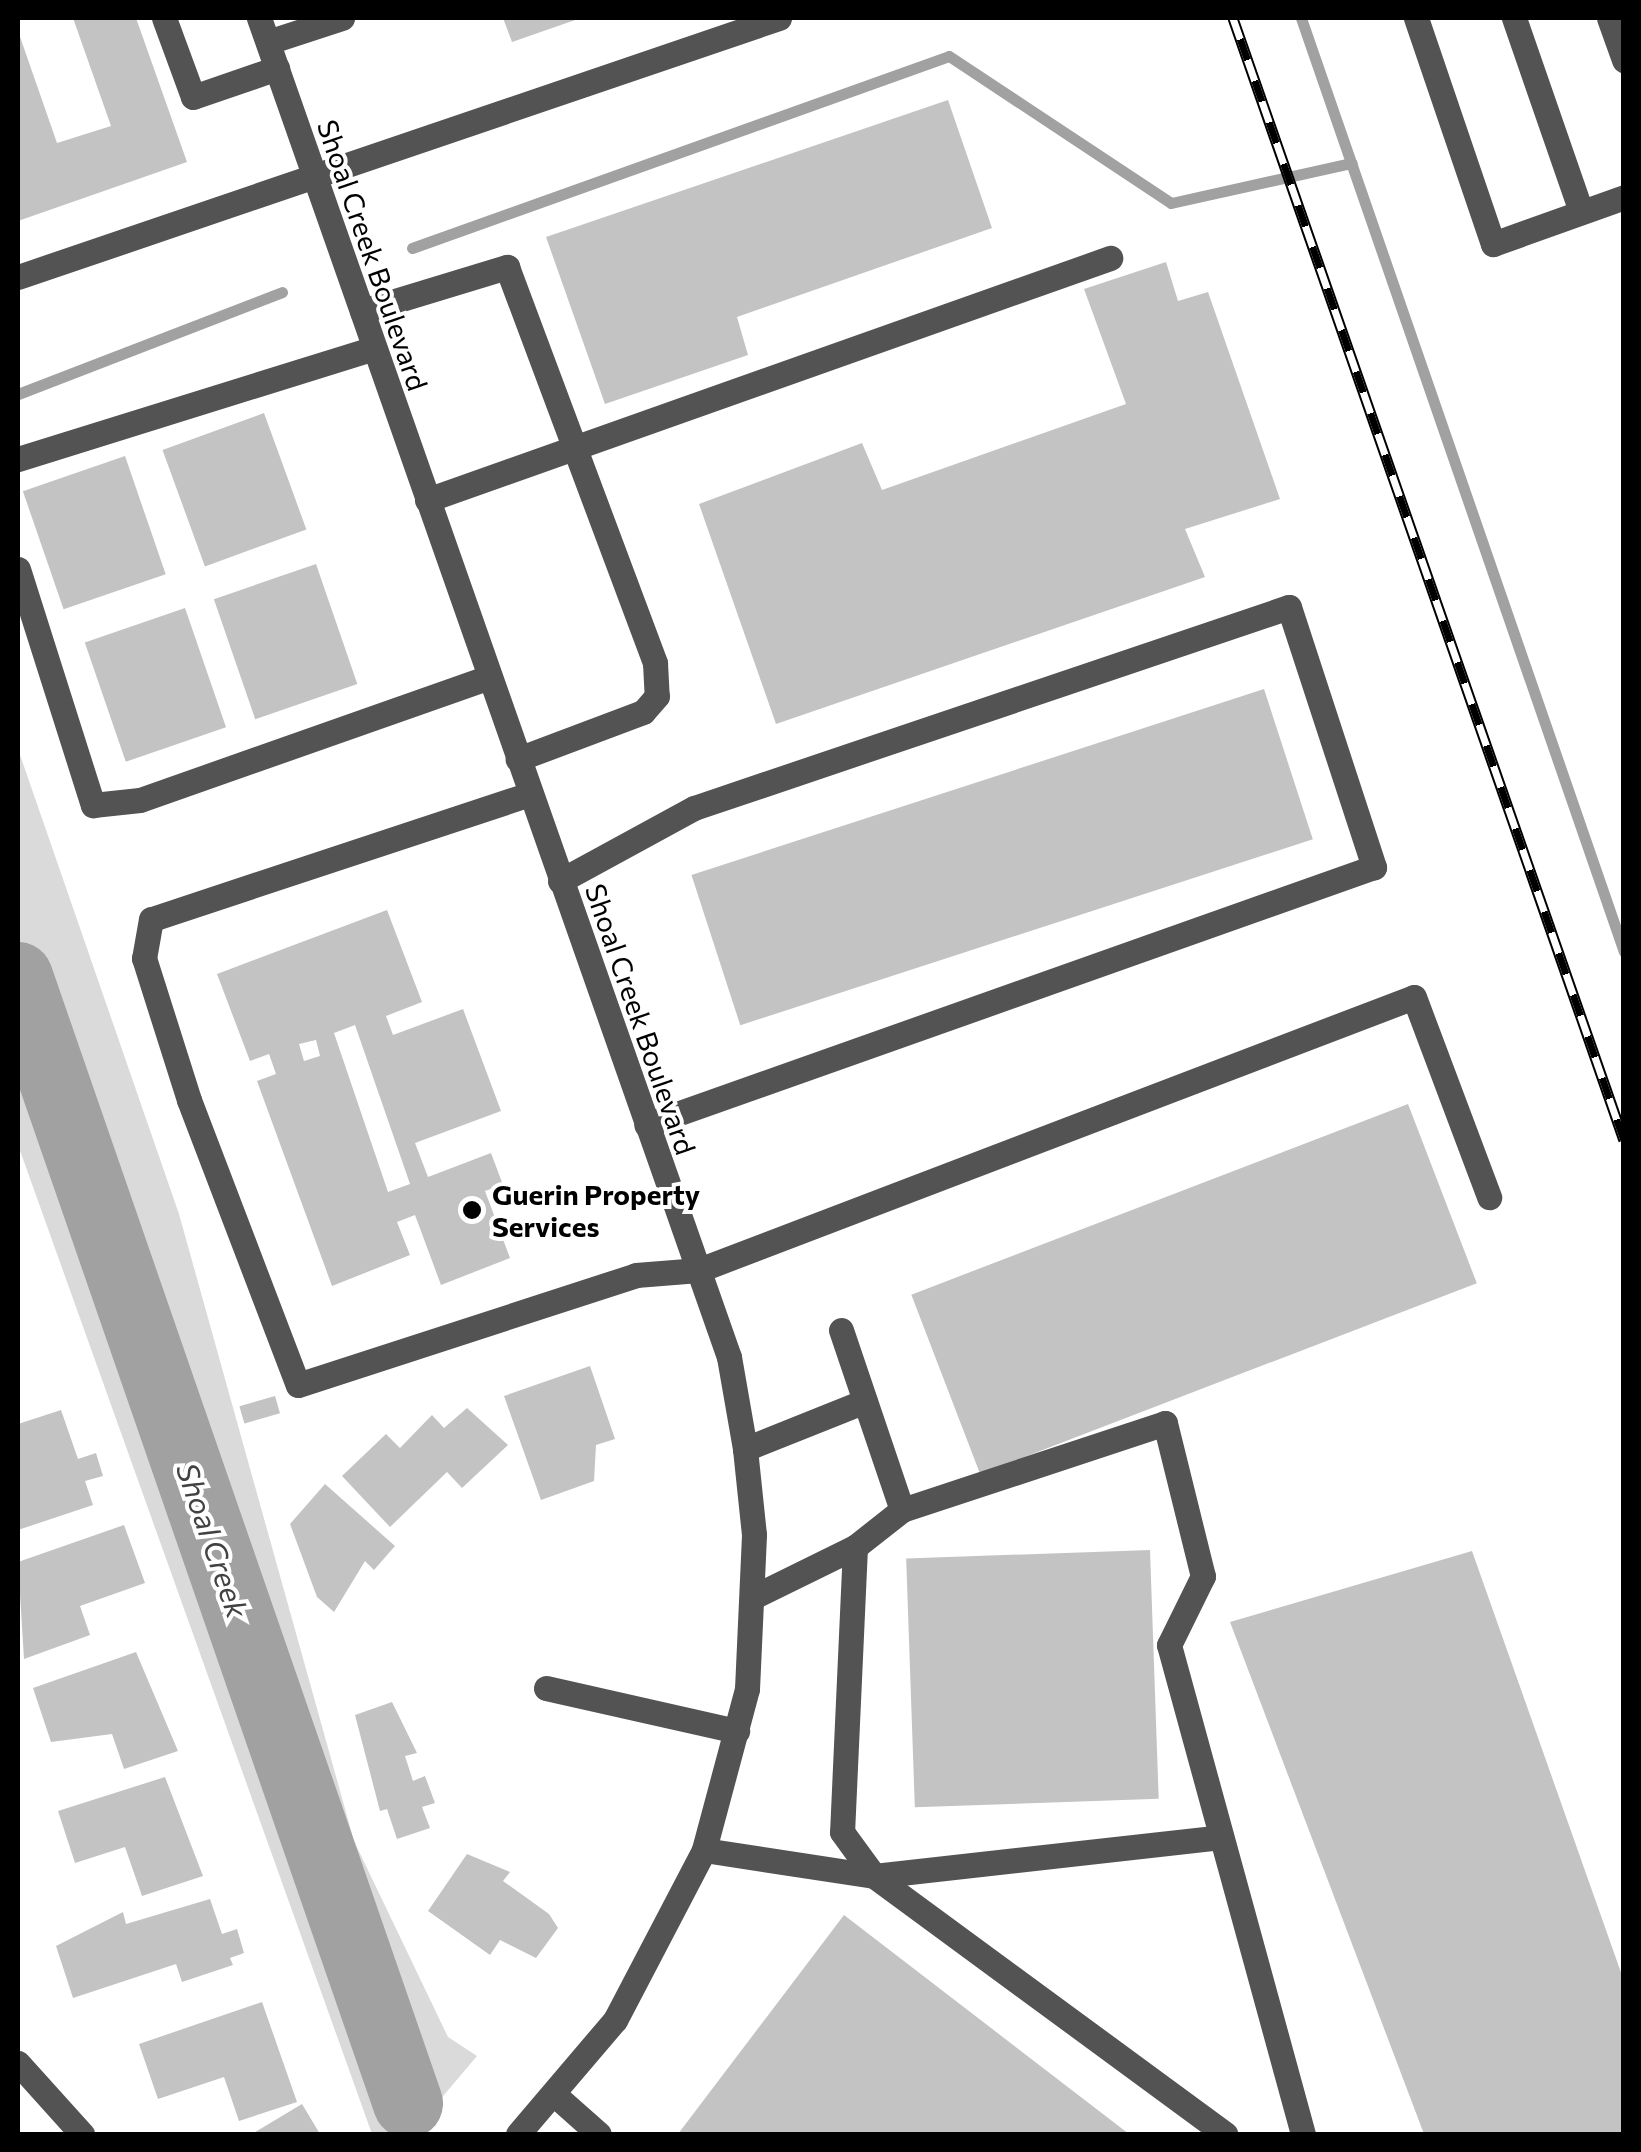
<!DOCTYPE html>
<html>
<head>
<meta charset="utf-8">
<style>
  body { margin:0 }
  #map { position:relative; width:1641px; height:2152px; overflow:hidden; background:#fff; font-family:Commissioner,sans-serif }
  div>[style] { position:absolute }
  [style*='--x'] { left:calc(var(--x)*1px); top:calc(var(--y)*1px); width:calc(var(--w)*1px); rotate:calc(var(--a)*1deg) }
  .green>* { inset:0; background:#dadada }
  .stream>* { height:11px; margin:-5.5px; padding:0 5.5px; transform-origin:5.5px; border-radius:5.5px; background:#a1a1a1 }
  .river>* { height:70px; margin:-35px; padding:0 35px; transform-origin:35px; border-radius:35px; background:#a1a1a1 }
  .building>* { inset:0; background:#c3c3c3; transform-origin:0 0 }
  .minor>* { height:25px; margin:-12.5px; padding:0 12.5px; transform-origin:12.5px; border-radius:12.5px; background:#535353 }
  .rail>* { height:11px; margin-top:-5.5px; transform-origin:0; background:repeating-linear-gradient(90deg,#fff 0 22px,#000 0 44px); box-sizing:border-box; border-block:2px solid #000 }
  .dots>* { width:28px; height:28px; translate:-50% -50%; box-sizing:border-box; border:5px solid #fff; border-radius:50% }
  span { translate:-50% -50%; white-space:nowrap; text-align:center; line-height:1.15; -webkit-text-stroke:8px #fff; paint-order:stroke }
  .street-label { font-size:28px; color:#000 }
  .poi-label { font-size:28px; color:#000; font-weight:700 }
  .left { translate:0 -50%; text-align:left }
  .water-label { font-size:30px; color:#424242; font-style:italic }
  .frame { position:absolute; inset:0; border:20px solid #000; pointer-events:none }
</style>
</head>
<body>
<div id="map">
  <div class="green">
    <i style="clip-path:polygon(18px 749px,179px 1214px,354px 1841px,448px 2037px,477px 2056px,411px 2134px,372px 2134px,18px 1145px)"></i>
  </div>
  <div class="stream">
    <i style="--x:1301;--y:18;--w:988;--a:70.92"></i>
    <i style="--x:412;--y:248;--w:570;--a:-19.67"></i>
    <i style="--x:949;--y:56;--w:266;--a:33.5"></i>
    <i style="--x:1171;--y:203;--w:185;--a:-12.5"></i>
    <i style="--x:18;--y:394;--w:283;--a:-21.1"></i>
  </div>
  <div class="river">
    <i style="--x:18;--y:977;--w:1192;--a:70.9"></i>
  </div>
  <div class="building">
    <i style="clip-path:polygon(73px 18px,136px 18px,187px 162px,18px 221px,18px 31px,57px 143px,111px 126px)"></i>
    <i style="clip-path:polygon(503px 18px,581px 18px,512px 42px)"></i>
    <i style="clip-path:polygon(948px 100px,992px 228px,737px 317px,748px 355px,605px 404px,546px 237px)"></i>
    <i style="clip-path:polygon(1166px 262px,1178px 301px,1208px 292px,1280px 499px,1185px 529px,1205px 577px,776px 724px,699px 504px,862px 443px,882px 490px,1126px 404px,1084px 289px)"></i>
    <i style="left:264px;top:413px;width:124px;height:108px;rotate:70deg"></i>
    <i style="left:125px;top:456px;width:125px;height:108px;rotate:71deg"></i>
    <i style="left:316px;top:564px;width:127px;height:108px;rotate:71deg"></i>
    <i style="left:185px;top:608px;width:126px;height:106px;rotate:71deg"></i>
    <i style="left:1264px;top:689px;width:158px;height:602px;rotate:72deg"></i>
    <i style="clip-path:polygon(evenodd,387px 910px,422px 1002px,386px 1016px,393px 1035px,463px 1009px,501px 1111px,415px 1143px,428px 1177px,491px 1153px,503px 1185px,485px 1191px,510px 1258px,441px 1285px,415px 1215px,397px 1222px,410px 1255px,332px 1286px,257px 1081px,276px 1074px,269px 1054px,250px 1061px,217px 974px,387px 910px,355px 1025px,410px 1184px,388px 1192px,334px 1033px,355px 1025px,387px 910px,316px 1040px,320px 1056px,304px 1061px,299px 1044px,316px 1040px)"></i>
    <i style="left:1408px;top:1104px;width:192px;height:532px;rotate:69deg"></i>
    <i style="clip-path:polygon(590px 1366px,615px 1439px,596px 1445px,594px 1481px,541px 1500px,504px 1396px)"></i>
    <i style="left:275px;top:1396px;width:18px;height:37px;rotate:74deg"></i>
    <i style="clip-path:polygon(467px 1408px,508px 1445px,462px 1488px,447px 1472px,390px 1527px,342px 1476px,386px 1434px,400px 1448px,432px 1415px,444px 1428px)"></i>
    <i style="clip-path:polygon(61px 1410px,78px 1459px,96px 1453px,103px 1476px,85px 1481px,93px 1505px,18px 1530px,18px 1424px)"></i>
    <i style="clip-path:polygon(325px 1484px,395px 1546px,374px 1570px,365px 1561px,334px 1612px,317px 1597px,290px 1524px)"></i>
    <i style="clip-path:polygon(124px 1525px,145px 1583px,80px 1606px,90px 1635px,24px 1659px,18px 1562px)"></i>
    <i style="left:1150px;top:1550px;width:249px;height:244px;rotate:88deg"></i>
    <i style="clip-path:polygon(1472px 1551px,1624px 1981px,1624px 2134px,1424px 2134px,1230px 1622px)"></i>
    <i style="clip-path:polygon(136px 1652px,178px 1751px,124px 1769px,112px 1734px,51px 1742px,33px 1688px)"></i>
    <i style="clip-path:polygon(392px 1702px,417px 1753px,405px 1756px,413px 1781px,425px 1776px,435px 1803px,422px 1807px,430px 1828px,397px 1839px,387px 1809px,380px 1811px,355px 1715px)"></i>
    <i style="clip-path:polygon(165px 1777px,203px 1876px,142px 1896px,125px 1847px,75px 1863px,58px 1811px)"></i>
    <i style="clip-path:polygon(467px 1854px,510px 1872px,503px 1881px,549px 1914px,558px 1928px,536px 1958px,500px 1940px,490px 1955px,428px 1911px)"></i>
    <i style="clip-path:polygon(210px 1899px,222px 1934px,237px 1929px,244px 1953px,230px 1958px,233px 1965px,182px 1982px,176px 1964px,73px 1998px,56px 1946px,123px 1912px,126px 1924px)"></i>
    <i style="clip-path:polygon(844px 1915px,1129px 2134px,678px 2134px)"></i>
    <i style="clip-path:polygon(262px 2002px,297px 2102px,239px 2121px,224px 2077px,158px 2099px,139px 2044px)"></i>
    <i style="clip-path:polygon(302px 2104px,320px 2134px,252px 2134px)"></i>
  </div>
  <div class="minor">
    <i style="--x:164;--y:18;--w:84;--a:69.8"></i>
    <i style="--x:193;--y:97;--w:89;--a:-19"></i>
    <i style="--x:259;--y:18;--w:1419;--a:70.66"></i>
    <i style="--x:729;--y:1357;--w:93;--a:80.1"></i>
    <i style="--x:745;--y:1449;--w:86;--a:84"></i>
    <i style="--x:754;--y:1535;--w:154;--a:92.6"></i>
    <i style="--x:747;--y:1689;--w:167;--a:105"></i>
    <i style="--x:704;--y:1850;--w:192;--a:117.6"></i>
    <i style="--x:615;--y:2020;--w:150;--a:130.4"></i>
    <i style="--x:1416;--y:18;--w:239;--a:71.2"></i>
    <i style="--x:1493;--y:244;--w:139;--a:-19.7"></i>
    <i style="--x:1514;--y:18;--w:205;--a:70.9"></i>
    <i style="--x:1609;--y:18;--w:45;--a:70.3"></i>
    <i style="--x:268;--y:42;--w:78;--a:-18"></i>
    <i style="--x:18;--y:277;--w:804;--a:-18.8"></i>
    <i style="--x:362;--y:311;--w:152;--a:-16.9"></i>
    <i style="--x:507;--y:267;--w:423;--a:69.5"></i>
    <i style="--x:655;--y:663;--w:33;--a:87"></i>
    <i style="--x:657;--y:696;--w:21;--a:131"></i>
    <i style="--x:643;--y:712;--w:134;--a:159.4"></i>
    <i style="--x:18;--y:459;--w:373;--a:-17.3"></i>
    <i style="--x:427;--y:500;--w:725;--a:-19.51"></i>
    <i style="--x:18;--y:569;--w:248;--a:72.4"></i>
    <i style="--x:93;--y:805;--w:47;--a:-6.1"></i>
    <i style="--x:140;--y:800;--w:370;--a:-19.4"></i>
    <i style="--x:530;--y:794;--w:399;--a:161.7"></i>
    <i style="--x:151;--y:919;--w:40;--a:100"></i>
    <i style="--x:144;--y:958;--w:149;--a:72.4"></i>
    <i style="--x:189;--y:1100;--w:305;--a:69.1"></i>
    <i style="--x:298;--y:1385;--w:355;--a:-18"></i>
    <i style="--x:636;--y:1275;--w:63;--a:-4.5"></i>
    <i style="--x:699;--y:1270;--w:765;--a:-20.9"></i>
    <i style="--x:1414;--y:997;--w:214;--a:69.4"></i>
    <i style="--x:560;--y:881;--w:153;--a:-28.6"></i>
    <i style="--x:694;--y:808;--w:628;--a:-18.67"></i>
    <i style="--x:1289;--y:607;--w:274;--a:71.9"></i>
    <i style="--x:1374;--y:867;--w:772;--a:160.49"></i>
    <i style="--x:841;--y:1330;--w:190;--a:71.3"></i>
    <i style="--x:745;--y:1449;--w:129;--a:-21.8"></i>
    <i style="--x:855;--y:1547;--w:285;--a:92.6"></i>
    <i style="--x:842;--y:1832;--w:54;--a:54"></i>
    <i style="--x:874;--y:1876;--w:349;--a:-6.4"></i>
    <i style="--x:753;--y:1597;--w:114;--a:-26.1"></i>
    <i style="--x:855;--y:1547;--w:60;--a:-38.2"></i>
    <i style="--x:902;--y:1510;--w:277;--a:-18.3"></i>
    <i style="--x:1165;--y:1423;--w:158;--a:76.1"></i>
    <i style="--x:1203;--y:1576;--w:77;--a:116.2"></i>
    <i style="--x:1169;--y:1645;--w:507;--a:74.68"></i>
    <i style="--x:546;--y:1688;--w:196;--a:12.7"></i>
    <i style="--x:704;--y:1850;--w:172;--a:8.7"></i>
    <i style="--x:874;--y:1876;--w:436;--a:36.3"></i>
    <i style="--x:18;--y:2063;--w:96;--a:48"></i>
    <i style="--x:556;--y:2096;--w:57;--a:41.5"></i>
  </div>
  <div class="rail">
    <i style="--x:1233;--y:18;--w:1188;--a:70.79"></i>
  </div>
  <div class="dots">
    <i style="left:472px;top:1210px;background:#000"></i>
  </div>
  <div class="street-label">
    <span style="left:373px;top:255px;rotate:71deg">Shoal Creek Boulevard</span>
    <span style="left:641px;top:1019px;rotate:71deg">Shoal Creek Boulevard</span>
  </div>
  <div class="poi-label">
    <span class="left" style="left:492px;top:1210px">Guerin Property<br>Services</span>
  </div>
  <div class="water-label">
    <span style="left:213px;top:1540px;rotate:71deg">Shoal Creek</span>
  </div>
  <div class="frame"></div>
</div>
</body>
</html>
